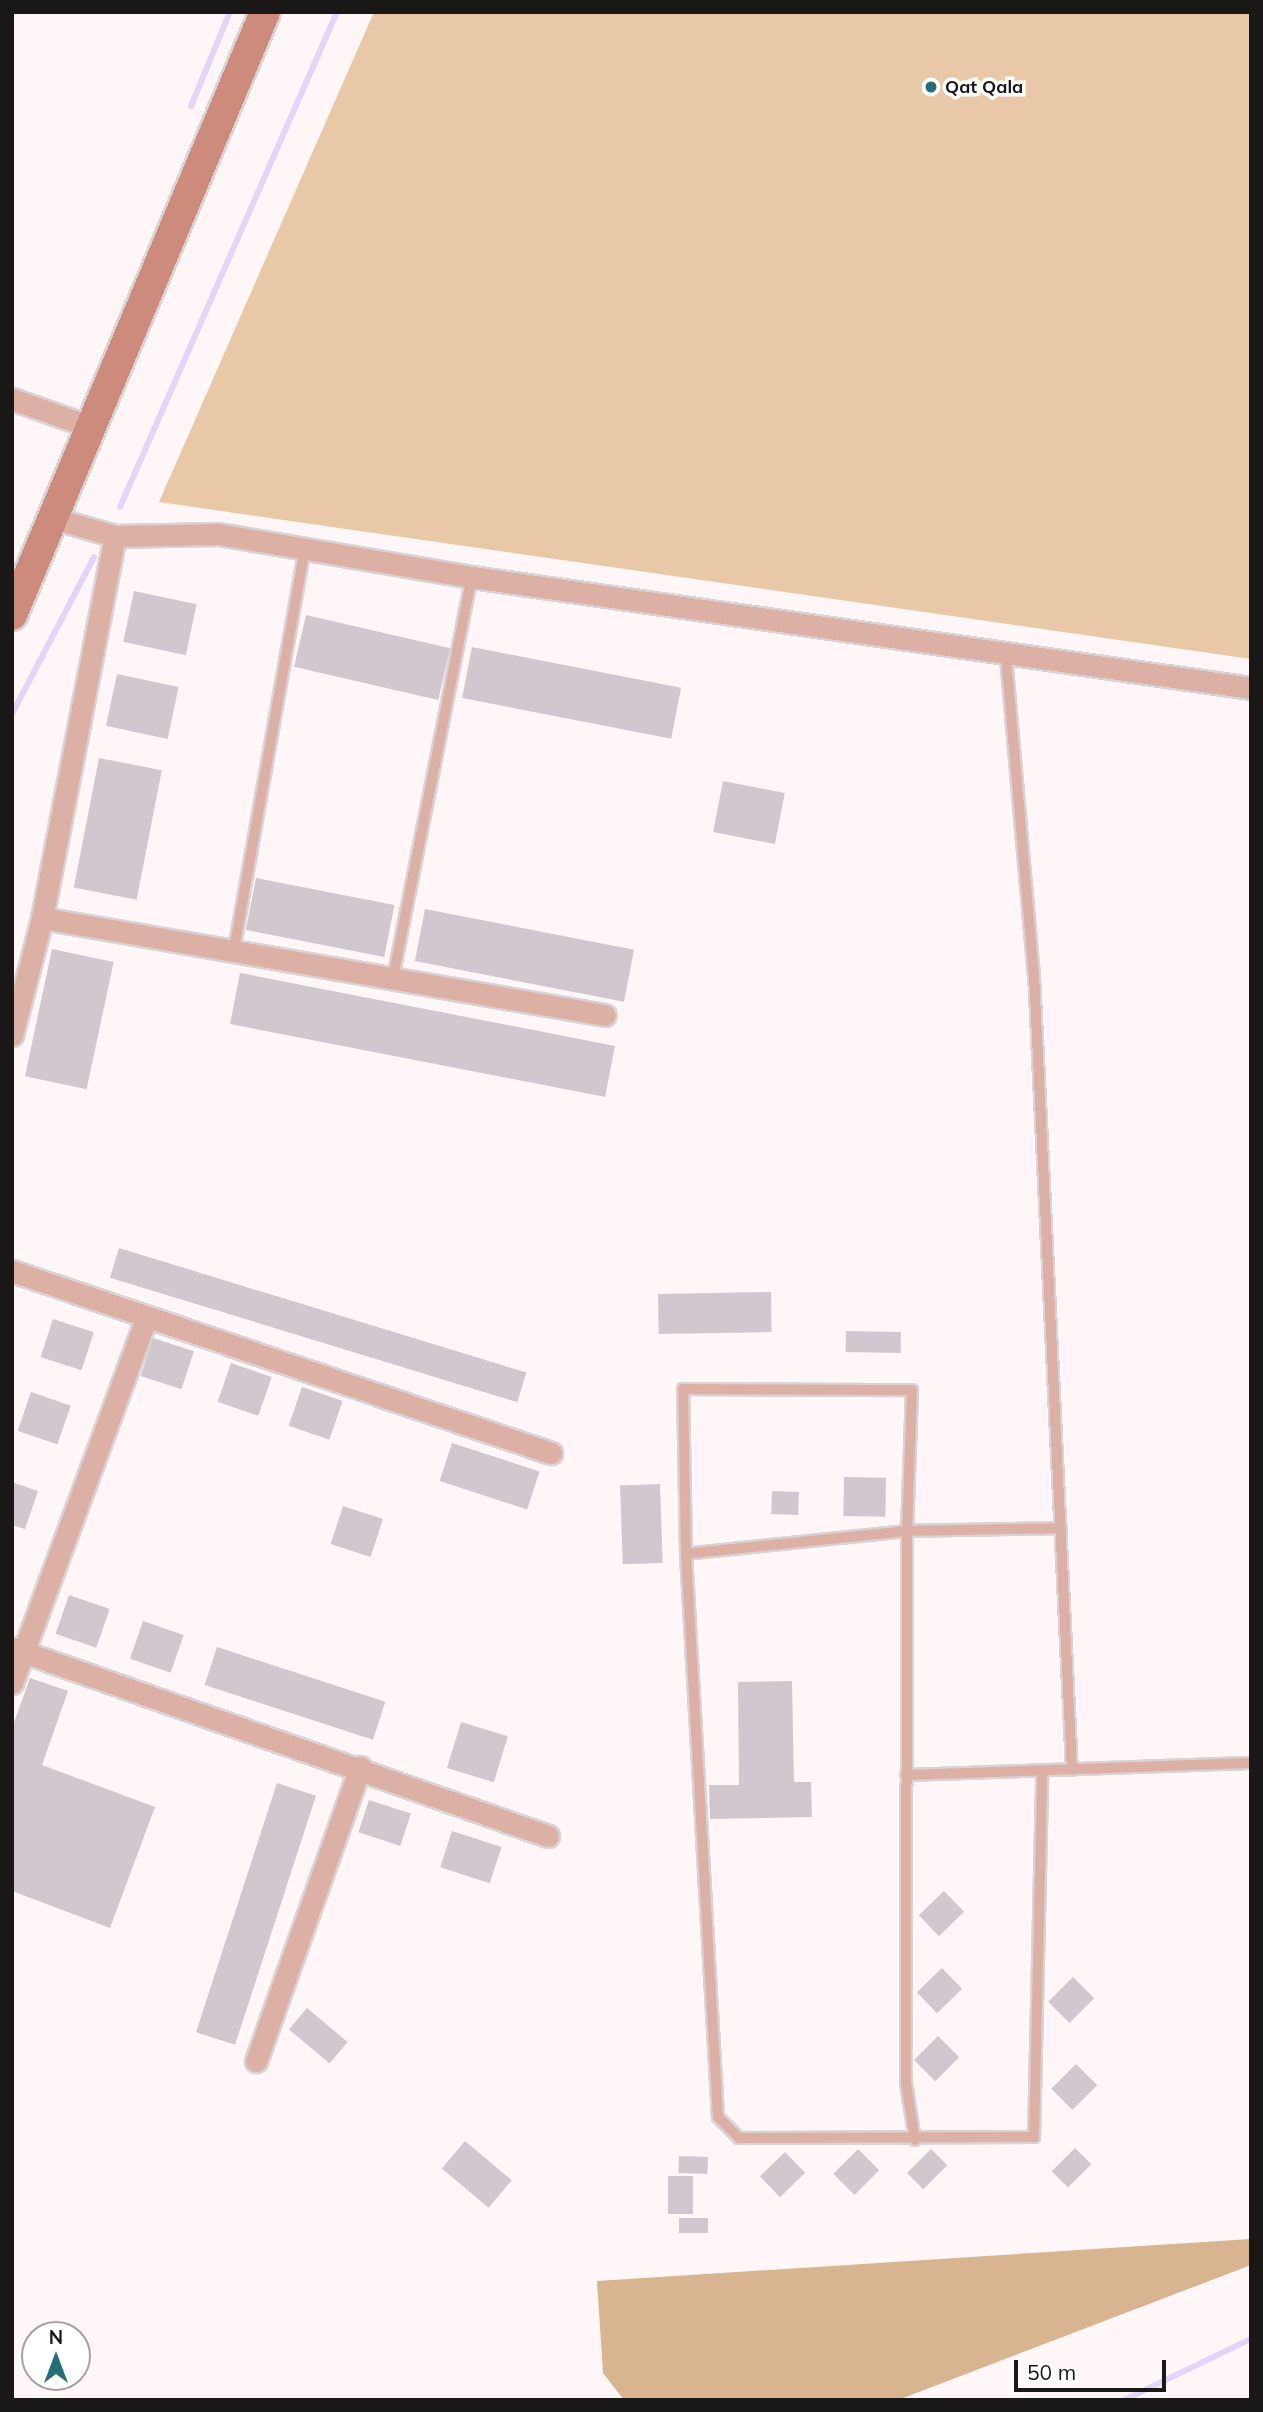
<!DOCTYPE html>
<html>
<head>
<meta charset="utf-8">
<style>
  body { margin:0 }
  #map { position:relative; width:1263px; height:2412px; overflow:hidden; background:#fff6f8; font-family:Mulish,sans-serif }
  div>[style] { position:absolute }
  [style*='--x'] { left:calc(var(--x)*1px); top:calc(var(--y)*1px); width:calc(var(--w)*1px); rotate:calc(var(--a)*1deg) }
  .green>* { inset:0; background:#e9c8a8 }
  .forest>* { inset:0; background:#d8b491 }
  .stream>* { height:6px; margin:-3px; padding:0 3px; transform-origin:3px; border-radius:3px; background:#e3d5f8 }
  .building>* { inset:0; background:#d0c8ce; transform-origin:0 0 }
  .roads { filter:drop-shadow(2px 0 #dad2d4) drop-shadow(-2px 0 #dad2d4) drop-shadow(0 2px #dad2d4) drop-shadow(0 -2px #dad2d4) }
  .lane>* { height:10px; margin:-5px; padding:0 5px; transform-origin:5px; border-radius:5px; background:#ddb0a5 }
  .street>* { height:21px; margin:-10.5px; padding:0 10.5px; transform-origin:10.5px; border-radius:10.5px; background:#ddb0a5 }
  .secondary>* { height:30px; margin:-15px; padding:0 15px; transform-origin:15px; border-radius:15px; background:#cd8c7b }
  .dots>* { width:19px; height:19px; translate:-50% -50%; box-sizing:border-box; border:4px solid #fff; border-radius:50% }
  span { translate:-50% -50%; white-space:nowrap; text-align:center; line-height:1.15; -webkit-text-stroke:7px #fff; paint-order:stroke }
  .poi-label { font-size:18px; color:#1a1717; font-weight:700 }
  .left { translate:0 -50%; text-align:left }
  .frame { position:absolute; inset:0; border:14px solid #1a1717; pointer-events:none }
  .north { position:absolute; left:21px; top:2321px; width:70px; height:70px; box-sizing:border-box; background:#fff; border:2px solid #a3a2a2; border-radius:50%; rotate:0deg; font-size:19px; font-weight:700; line-height:28px; text-align:center; color:#1a1717 }
  .north::after { content:''; display:block; margin:auto; width:24px; height:32px; background:#256d79; clip-path:polygon(50% 0,100% 100%,50% 72%,0 100%) }
  .scale { position:absolute; left:1014px; top:2360px; width:152px; height:32px; box-sizing:border-box; border:4px solid #1a1717; border-top:0; padding-left:9px; font-size:21px; line-height:24px; white-space:nowrap; color:#1a1717; -webkit-text-stroke:5px #fff; paint-order:stroke }
</style>
</head>
<body>
<div id="map">
  <div class="green">
    <i style="clip-path:polygon(374px 12px,1251px 12px,1251px 659px,159px 502px)"></i>
  </div>
  <div class="forest">
    <i style="clip-path:polygon(1251px 2239px,1251px 2265px,898px 2400px,624px 2400px,603px 2373px,597px 2281px)"></i>
  </div>
  <div class="stream">
    <i style="--x:191;--y:106;--w:102;--a:-67.5"></i>
    <i style="--x:120;--y:507;--w:540;--a:-66.33"></i>
    <i style="--x:12;--y:714;--w:177;--a:-62.4"></i>
    <i style="--x:1124;--y:2400;--w:141;--a:-25.7"></i>
  </div>
  <div class="building">
    <i style="left:134px;top:591px;width:64px;height:52px;rotate:12deg"></i>
    <i style="left:306px;top:615px;width:148px;height:53px;rotate:13deg"></i>
    <i style="left:472px;top:647px;width:213px;height:52px;rotate:11deg"></i>
    <i style="left:117px;top:674px;width:63px;height:53px;rotate:12deg"></i>
    <i style="left:99px;top:758px;width:64px;height:132px;rotate:11deg"></i>
    <i style="left:723px;top:781px;width:63px;height:52px;rotate:11deg"></i>
    <i style="left:256px;top:878px;width:141px;height:53px;rotate:11deg"></i>
    <i style="left:425px;top:909px;width:213px;height:53px;rotate:11deg"></i>
    <i style="left:52px;top:949px;width:63px;height:130px;rotate:12deg"></i>
    <i style="left:240px;top:973px;width:382px;height:52px;rotate:11deg"></i>
    <i style="left:119px;top:1248px;width:426px;height:31px;rotate:17deg"></i>
    <i style="left:771px;top:1292px;width:40px;height:113px;rotate:89deg"></i>
    <i style="left:53px;top:1319px;width:43px;height:40px;rotate:18deg"></i>
    <i style="left:846px;top:1331px;width:55px;height:21px;rotate:1deg"></i>
    <i style="left:153px;top:1338px;width:43px;height:40px;rotate:18deg"></i>
    <i style="left:231px;top:1363px;width:43px;height:41px;rotate:19deg"></i>
    <i style="left:302px;top:1387px;width:43px;height:41px;rotate:19deg"></i>
    <i style="left:31px;top:1392px;width:42px;height:41px;rotate:19deg"></i>
    <i style="left:452px;top:1443px;width:92px;height:40px;rotate:18deg"></i>
    <i style="left:844px;top:1477px;width:42px;height:39px;rotate:1deg"></i>
    <i style="clip-path:polygon(12px 1482px,38px 1491px,25px 1529px,12px 1525px)"></i>
    <i style="left:660px;top:1484px;width:79px;height:40px;rotate:88deg"></i>
    <i style="left:772px;top:1491px;width:27px;height:23px;rotate:2deg"></i>
    <i style="left:343px;top:1506px;width:42px;height:40px;rotate:18deg"></i>
    <i style="left:69px;top:1595px;width:43px;height:41px;rotate:19deg"></i>
    <i style="left:143px;top:1621px;width:43px;height:40px;rotate:19deg"></i>
    <i style="left:217px;top:1647px;width:177px;height:40px;rotate:18deg"></i>
    <i style="clip-path:polygon(30px 1678px,68px 1691px,42px 1765px,155px 1807px,110px 1928px,12px 1891px,12px 1728px)"></i>
    <i style="clip-path:polygon(792px 1681px,794px 1782px,811px 1782px,812px 1817px,710px 1819px,709px 1785px,739px 1785px,738px 1682px)"></i>
    <i style="left:461px;top:1722px;width:49px;height:48px;rotate:17deg"></i>
    <i style="left:277px;top:1783px;width:41px;height:262px;rotate:18deg"></i>
    <i style="left:369px;top:1800px;width:44px;height:34px;rotate:18deg"></i>
    <i style="left:452px;top:1831px;width:52px;height:38px;rotate:18deg"></i>
    <i style="left:944px;top:1891px;width:29px;height:35px;rotate:46deg"></i>
    <i style="left:942px;top:1968px;width:29px;height:35px;rotate:46deg"></i>
    <i style="left:1073px;top:1977px;width:30px;height:35px;rotate:45deg"></i>
    <i style="left:307px;top:2008px;width:53px;height:28px;rotate:40deg"></i>
    <i style="left:938px;top:2036px;width:30px;height:34px;rotate:45deg"></i>
    <i style="left:1076px;top:2064px;width:30px;height:35px;rotate:45deg"></i>
    <i style="left:465px;top:2141px;width:61px;height:36px;rotate:40deg"></i>
    <i style="left:1075px;top:2148px;width:23px;height:33px;rotate:45deg"></i>
    <i style="left:858px;top:2149px;width:30px;height:35px;rotate:45deg"></i>
    <i style="left:931px;top:2149px;width:23px;height:34px;rotate:45deg"></i>
    <i style="left:785px;top:2152px;width:29px;height:35px;rotate:46deg"></i>
    <i style="left:679px;top:2156px;width:29px;height:17px;rotate:2deg"></i>
    <i style="left:668px;top:2176px;width:25px;height:38px"></i>
    <i style="left:679px;top:2218px;width:29px;height:15px"></i>
  </div>
  <div class="roads">
    <div class="lane">
      <i style="--x:1006;--y:657;--w:318;--a:85"></i>
      <i style="--x:1034;--y:974;--w:797;--a:87.27"></i>
      <i style="--x:234;--y:950;--w:407;--a:-80"></i>
      <i style="--x:393;--y:978;--w:409;--a:-78.9"></i>
      <i style="--x:683;--y:1389;--w:229;--a:0.3"></i>
      <i style="--x:912;--y:1390;--w:141;--a:92"></i>
      <i style="--x:907;--y:1531;--w:222;--a:174.1"></i>
      <i style="--x:686;--y:1554;--w:165;--a:-91"></i>
      <i style="--x:686;--y:1554;--w:564;--a:86.75"></i>
      <i style="--x:718;--y:2117;--w:30;--a:45"></i>
      <i style="--x:739;--y:2138;--w:295;--a:-0.2"></i>
      <i style="--x:1034;--y:2137;--w:366;--a:-88.7"></i>
      <i style="--x:906;--y:1775;--w:345;--a:-2"></i>
      <i style="--x:915;--y:2140;--w:58;--a:-99"></i>
      <i style="--x:906;--y:2083;--w:552;--a:-89.9"></i>
      <i style="--x:907;--y:1531;--w:154;--a:-1.1"></i>
    </div>
    <div class="street">
      <i style="--x:12;--y:399;--w:84;--a:19.5"></i>
      <i style="--x:56;--y:519;--w:61;--a:16.1"></i>
      <i style="--x:115;--y:536;--w:103;--a:-1.1"></i>
      <i style="--x:218;--y:534;--w:258;--a:9.6"></i>
      <i style="--x:472;--y:577;--w:787;--a:8.11"></i>
      <i style="--x:42;--y:918;--w:571;--a:9.78"></i>
      <i style="--x:12;--y:1035;--w:121;--a:-75.6"></i>
      <i style="--x:42;--y:918;--w:389;--a:-79.2"></i>
      <i style="--x:12;--y:1271;--w:569;--a:18.66"></i>
      <i style="--x:12;--y:1648;--w:568;--a:19.33"></i>
      <i style="--x:12;--y:1683;--w:388;--a:-69.8"></i>
      <i style="--x:256;--y:2061;--w:312;--a:-70.5"></i>
    </div>
    <div class="secondary">
      <i style="--x:12;--y:615;--w:654;--a:-67.24"></i>
    </div>
  </div>
  <div class="dots">
    <i style="left:931px;top:87px;background:#256d79"></i>
  </div>
  <div class="poi-label">
    <span class="left" style="left:945px;top:87px">Qat Qala</span>
  </div>
  <div class="frame"></div>
  <div class="north">N</div>
  <div class="scale">50 m</div>
</div>
</body>
</html>
